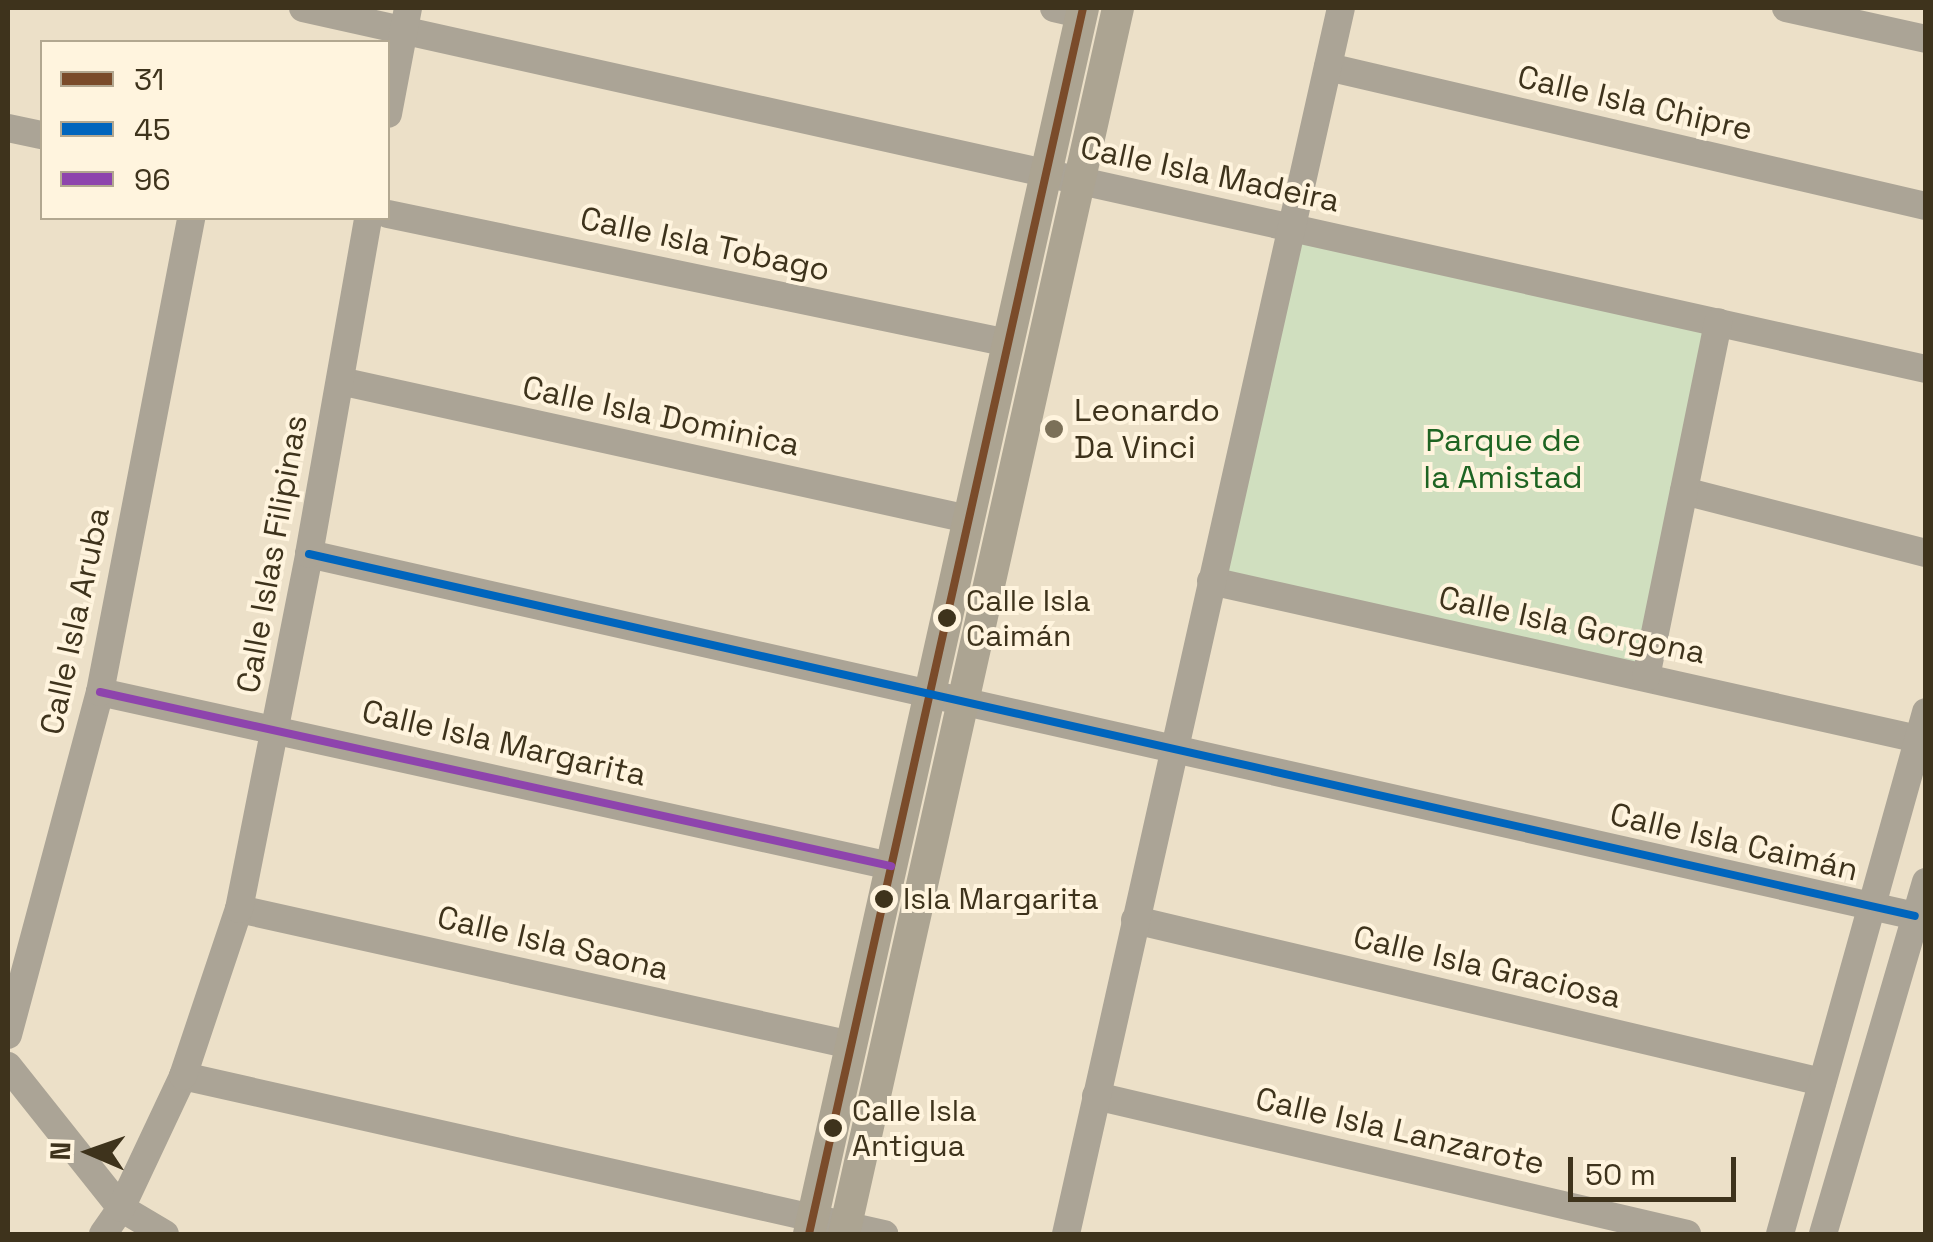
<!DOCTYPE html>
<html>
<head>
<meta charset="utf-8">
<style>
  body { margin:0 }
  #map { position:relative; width:1933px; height:1242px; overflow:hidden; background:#ece0c8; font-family:"Space Grotesk",sans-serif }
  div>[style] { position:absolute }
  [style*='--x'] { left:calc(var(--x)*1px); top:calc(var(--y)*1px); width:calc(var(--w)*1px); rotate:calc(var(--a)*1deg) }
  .green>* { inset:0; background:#d0dfbf; transform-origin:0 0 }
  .minor>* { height:28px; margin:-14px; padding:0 14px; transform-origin:14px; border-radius:14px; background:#aba496 }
  .major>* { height:32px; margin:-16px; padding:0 16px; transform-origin:16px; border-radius:16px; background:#aca492 }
  .bus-1>* { height:8px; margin:-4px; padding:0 4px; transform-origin:4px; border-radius:4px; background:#7a4b2a }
  .bus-2>* { height:8px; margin:-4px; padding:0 4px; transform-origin:4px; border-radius:4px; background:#0065bd }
  .bus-3>* { height:8px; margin:-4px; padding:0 4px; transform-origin:4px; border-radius:4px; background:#8e44ad }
  .dots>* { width:28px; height:28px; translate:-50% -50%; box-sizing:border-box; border:5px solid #fff4de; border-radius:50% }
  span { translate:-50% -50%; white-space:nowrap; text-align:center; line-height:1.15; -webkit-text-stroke:8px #fff4de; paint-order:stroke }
  .bus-label { font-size:30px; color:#3e331c }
  .left { translate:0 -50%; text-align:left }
  .street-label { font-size:32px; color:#3e331c }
  .poi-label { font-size:32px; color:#3e331c }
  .park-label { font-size:32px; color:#1e6422 }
  .frame { position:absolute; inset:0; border:10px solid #3e331c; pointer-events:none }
  .legend { position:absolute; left:40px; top:40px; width:350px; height:180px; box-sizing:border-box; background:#fff4de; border:2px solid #b2a790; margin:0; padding:12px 18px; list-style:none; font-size:30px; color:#3e331c }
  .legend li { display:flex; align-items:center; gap:20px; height:50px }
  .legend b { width:50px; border:2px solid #b2a790 }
  .north { position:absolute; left:40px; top:1102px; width:100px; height:100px; -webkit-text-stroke:8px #fff4de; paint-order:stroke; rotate:272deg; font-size:28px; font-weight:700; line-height:40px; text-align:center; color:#3e331c }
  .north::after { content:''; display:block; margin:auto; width:35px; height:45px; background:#3e331c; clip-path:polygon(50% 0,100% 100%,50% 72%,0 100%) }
  .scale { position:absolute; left:1568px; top:1157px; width:168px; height:45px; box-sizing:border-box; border:5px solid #3e331c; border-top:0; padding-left:12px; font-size:30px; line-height:35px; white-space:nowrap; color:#3e331c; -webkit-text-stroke:8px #fff4de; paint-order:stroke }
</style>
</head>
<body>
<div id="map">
  <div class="green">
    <i style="left:1297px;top:237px;width:422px;height:347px;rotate:12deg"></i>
  </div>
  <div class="minor">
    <i style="--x:303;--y:8;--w:1663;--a:12.54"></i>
    <i style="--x:1054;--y:8;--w:28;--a:13"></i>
    <i style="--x:1786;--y:8;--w:143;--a:12.5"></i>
    <i style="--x:1328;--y:67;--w:614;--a:13.09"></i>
    <i style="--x:388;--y:114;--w:108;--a:-79.3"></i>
    <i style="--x:8;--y:128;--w:35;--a:12"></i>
    <i style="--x:388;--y:214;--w:633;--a:11.75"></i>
    <i style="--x:340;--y:381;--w:643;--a:12.39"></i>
    <i style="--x:1684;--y:491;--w:250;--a:14.4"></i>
    <i style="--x:309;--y:554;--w:1646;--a:12.7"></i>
    <i style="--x:1211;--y:581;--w:724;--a:12.6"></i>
    <i style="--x:1646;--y:677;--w:362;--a:-78.5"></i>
    <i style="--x:100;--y:692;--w:810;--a:12.41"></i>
    <i style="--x:239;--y:909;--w:627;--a:12.53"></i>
    <i style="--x:1135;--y:920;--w:706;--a:13.27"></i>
    <i style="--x:8;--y:1035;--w:355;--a:-75"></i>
    <i style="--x:100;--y:692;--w:483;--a:-79.1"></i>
    <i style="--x:8;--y:1066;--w:181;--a:51.5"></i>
    <i style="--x:121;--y:1208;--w:51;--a:30.6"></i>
    <i style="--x:183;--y:1076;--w:719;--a:12.7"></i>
    <i style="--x:1096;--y:1096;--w:607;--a:13.14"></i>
    <i style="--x:103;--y:1234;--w:32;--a:-55"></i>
    <i style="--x:121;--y:1208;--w:146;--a:-64.8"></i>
    <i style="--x:183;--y:1076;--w:176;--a:-71.5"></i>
    <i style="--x:239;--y:909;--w:362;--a:-78.8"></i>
    <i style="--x:309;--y:554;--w:341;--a:-80"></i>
    <i style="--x:1066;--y:1234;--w:1256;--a:-77.36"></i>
    <i style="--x:1780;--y:1234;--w:542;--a:-74.37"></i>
    <i style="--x:1823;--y:1234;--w:367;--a:-73.7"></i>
  </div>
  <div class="major">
    <i style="--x:809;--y:1234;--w:1256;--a:-77.4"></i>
    <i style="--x:844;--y:1234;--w:1256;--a:-77.4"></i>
  </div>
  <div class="bus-1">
    <i style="--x:809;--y:1234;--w:1256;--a:-77.4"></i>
  </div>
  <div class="bus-2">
    <i style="--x:309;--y:554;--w:1646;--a:12.7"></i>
  </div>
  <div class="bus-3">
    <i style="--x:100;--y:692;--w:810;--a:12.41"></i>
  </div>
  <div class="dots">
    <i style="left:1054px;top:429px;background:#7b7058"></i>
    <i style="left:947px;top:618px;background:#3e331c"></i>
    <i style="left:884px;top:899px;background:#3e331c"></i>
    <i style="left:833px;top:1128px;background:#3e331c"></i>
  </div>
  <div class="bus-label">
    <span class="left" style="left:966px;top:618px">Calle Isla<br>Caimán</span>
    <span class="left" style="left:903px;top:899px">Isla Margarita</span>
    <span class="left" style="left:852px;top:1128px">Calle Isla<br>Antigua</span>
  </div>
  <div class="street-label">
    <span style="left:1635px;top:103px;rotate:13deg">Calle Isla Chipre</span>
    <span style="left:1210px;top:174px;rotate:12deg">Calle Isla Madeira</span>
    <span style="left:705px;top:244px;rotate:12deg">Calle Isla Tobago</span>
    <span style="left:661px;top:416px;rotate:12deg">Calle Isla Dominica</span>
    <span style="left:272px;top:554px;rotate:-80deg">Calle Islas Filipinas</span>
    <span style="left:75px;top:621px;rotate:-78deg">Calle Isla Aruba</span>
    <span style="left:1572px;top:625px;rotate:12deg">Calle Isla Gorgona</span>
    <span style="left:504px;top:743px;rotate:13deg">Calle Isla Margarita</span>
    <span style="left:1734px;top:842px;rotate:13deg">Calle Isla Caimán</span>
    <span style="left:553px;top:943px;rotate:13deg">Calle Isla Saona</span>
    <span style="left:1487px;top:967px;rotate:13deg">Calle Isla Graciosa</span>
    <span style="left:1400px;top:1131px;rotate:13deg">Calle Isla Lanzarote</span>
  </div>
  <div class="poi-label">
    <span class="left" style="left:1074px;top:429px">Leonardo<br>Da Vinci</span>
  </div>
  <div class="park-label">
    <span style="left:1503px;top:459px">Parque de<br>la Amistad</span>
  </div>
  <div class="frame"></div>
  <ul class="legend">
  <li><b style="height:12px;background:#7a4b2a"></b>31</li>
  <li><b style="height:12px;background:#0065bd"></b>45</li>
  <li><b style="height:12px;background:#8e44ad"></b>96</li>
  </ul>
  <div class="north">N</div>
  <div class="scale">50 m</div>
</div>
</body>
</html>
